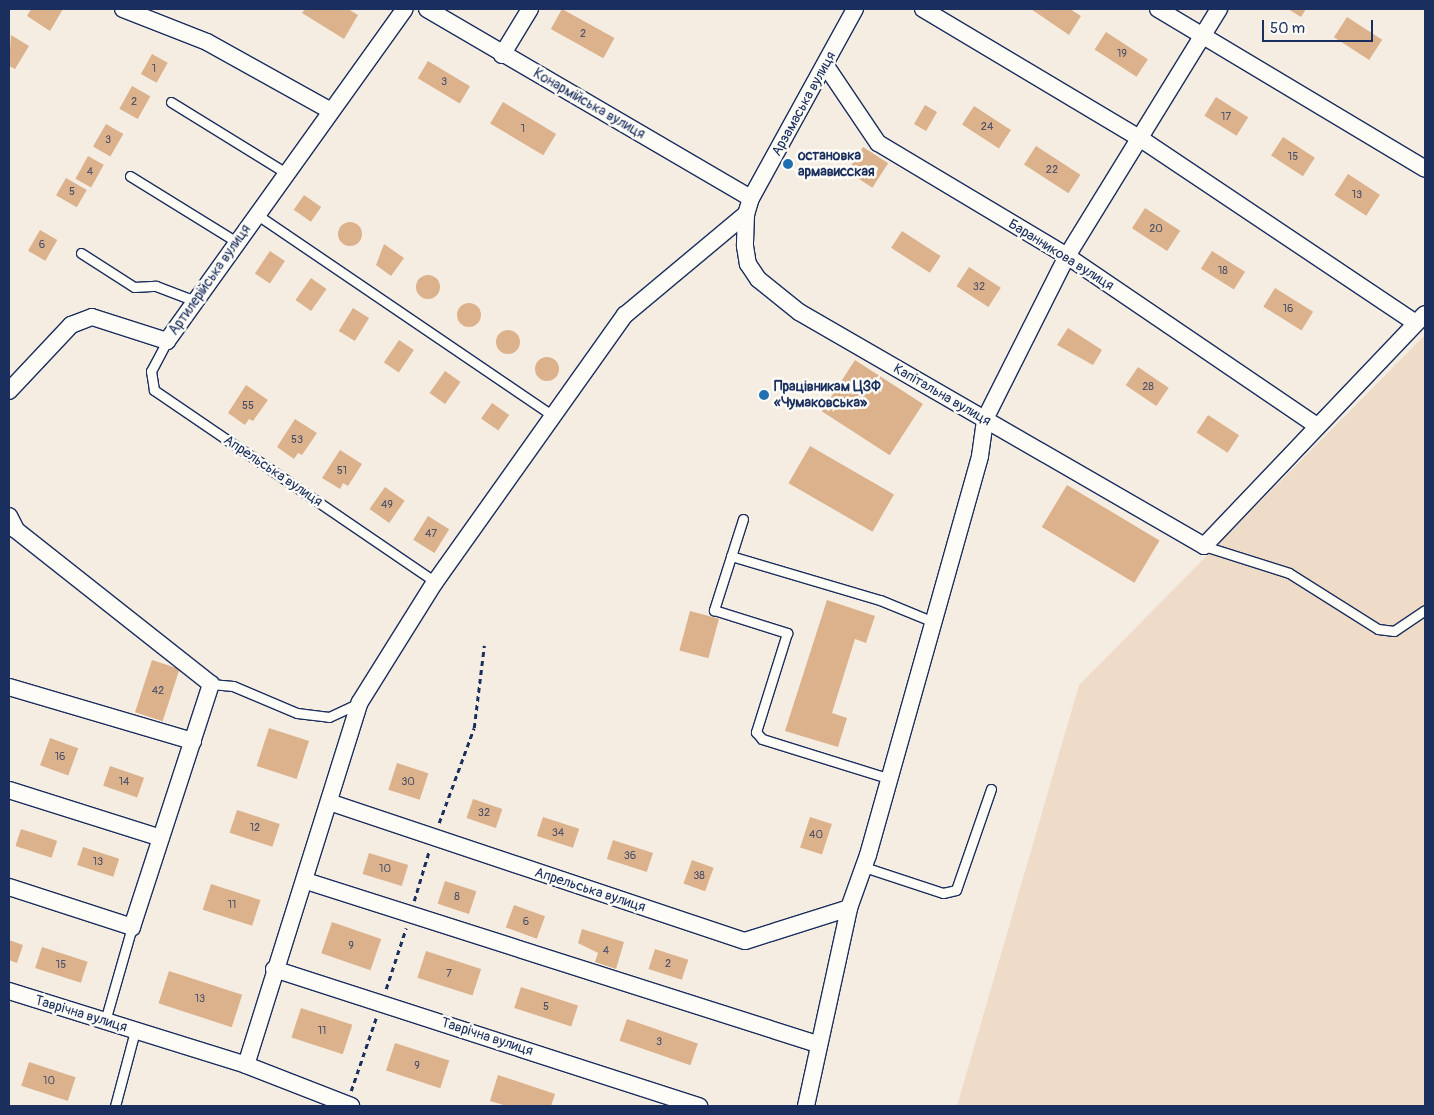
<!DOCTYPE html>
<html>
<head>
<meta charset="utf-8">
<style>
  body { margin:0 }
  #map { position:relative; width:1434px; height:1115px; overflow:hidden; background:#f6ede2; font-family:Pangolin,sans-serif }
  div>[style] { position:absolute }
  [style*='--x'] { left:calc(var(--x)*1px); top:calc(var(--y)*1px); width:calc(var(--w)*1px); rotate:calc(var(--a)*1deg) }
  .built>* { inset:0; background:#eedbc8 }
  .building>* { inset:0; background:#dbb28c; transform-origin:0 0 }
  .round { border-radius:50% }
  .path>* { height:2.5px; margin-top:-1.25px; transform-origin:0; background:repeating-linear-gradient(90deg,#1b2f5e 0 5px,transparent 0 9px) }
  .roads { filter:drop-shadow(1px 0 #1b2f5e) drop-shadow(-1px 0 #1b2f5e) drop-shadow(0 1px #1b2f5e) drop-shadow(0 -1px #1b2f5e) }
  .lane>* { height:9px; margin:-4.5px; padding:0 4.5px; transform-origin:4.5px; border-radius:4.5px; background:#fdfcf7 }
  .street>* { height:16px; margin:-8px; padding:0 8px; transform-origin:8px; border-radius:8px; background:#fdfcf7 }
  .dots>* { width:14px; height:14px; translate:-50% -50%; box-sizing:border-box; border:2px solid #fdfcf7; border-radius:50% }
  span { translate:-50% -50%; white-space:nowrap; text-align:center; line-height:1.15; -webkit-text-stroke:5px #fdfcf7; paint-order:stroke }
  .number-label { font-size:11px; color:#4b506a }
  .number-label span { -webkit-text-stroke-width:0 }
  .street-label { font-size:14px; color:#1b2f5e }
  .poi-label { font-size:14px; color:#1b2f5e; font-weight:700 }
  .left { translate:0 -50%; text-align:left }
  .frame { position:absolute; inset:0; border:10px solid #1b2f5e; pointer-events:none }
  .scale { position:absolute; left:1262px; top:20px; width:111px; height:22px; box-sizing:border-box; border:2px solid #1b2f5e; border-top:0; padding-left:6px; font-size:15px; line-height:18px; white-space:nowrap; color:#1b2f5e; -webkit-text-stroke:4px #fdfcf7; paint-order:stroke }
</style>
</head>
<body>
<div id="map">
  <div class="built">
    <i style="clip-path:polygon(1425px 335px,1425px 1106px,957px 1106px,1079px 685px)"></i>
  </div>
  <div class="building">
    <i style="clip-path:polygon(31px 9px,63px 9px,50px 31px,27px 16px)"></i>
    <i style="clip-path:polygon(305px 9px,348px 9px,358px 15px,344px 39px,302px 13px)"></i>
    <i style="left:562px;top:9px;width:60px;height:23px;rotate:29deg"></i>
    <i style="clip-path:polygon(1031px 9px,1070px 9px,1081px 16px,1069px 35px)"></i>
    <i style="clip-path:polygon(1288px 9px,1306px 9px,1301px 17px)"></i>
    <i style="left:1347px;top:17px;width:42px;height:24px;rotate:33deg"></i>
    <i style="left:1106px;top:32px;width:50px;height:21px;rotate:33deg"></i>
    <i style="clip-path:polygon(11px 35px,29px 46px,15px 69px,9px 66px)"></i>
    <i style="left:152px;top:54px;width:18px;height:23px;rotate:29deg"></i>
    <i style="left:428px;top:61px;width:49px;height:20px;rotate:31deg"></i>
    <i style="left:132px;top:86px;width:21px;height:26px;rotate:29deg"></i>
    <i style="left:1216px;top:97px;width:38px;height:22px;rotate:32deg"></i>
    <i style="left:503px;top:102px;width:62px;height:25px;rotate:31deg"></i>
    <i style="left:925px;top:105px;width:14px;height:22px;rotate:30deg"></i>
    <i style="left:974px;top:106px;width:44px;height:22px;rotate:33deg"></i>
    <i style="left:106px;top:124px;width:20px;height:26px;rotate:30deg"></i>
    <i style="left:1283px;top:137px;width:38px;height:22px;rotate:33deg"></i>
    <i style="left:1036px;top:146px;width:53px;height:22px;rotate:33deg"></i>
    <i style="left:863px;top:147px;width:30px;height:29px;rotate:33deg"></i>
    <i style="left:88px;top:156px;width:18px;height:26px;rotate:29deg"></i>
    <i style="left:1348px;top:174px;width:38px;height:25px;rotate:33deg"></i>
    <i style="left:66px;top:178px;width:24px;height:20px;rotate:30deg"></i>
    <i style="left:304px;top:195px;width:21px;height:18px;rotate:35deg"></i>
    <i style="left:1145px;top:208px;width:42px;height:24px;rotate:33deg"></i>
    <i class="round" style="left:338px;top:222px;width:24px;height:24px"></i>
    <i style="left:40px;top:230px;width:20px;height:24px;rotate:30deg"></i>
    <i style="left:902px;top:231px;width:46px;height:20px;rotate:33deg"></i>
    <i style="clip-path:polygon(384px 244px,404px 258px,391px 276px,376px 265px)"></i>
    <i style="left:270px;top:251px;width:18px;height:27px;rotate:34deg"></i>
    <i style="left:1212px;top:251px;width:39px;height:21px;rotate:32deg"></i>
    <i style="left:969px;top:267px;width:38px;height:23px;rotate:33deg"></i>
    <i class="round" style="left:416px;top:275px;width:24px;height:24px"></i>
    <i style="left:311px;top:278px;width:19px;height:27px;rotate:35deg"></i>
    <i style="left:1275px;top:288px;width:45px;height:22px;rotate:32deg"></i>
    <i class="round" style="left:457px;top:303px;width:24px;height:24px"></i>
    <i style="left:353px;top:308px;width:19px;height:27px;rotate:32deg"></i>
    <i style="clip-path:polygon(1068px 328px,1102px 350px,1093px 365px,1057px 345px)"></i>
    <i class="round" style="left:496px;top:330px;width:24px;height:24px"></i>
    <i style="left:399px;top:340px;width:18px;height:27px;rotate:34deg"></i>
    <i class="round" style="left:535px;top:357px;width:24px;height:24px"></i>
    <i style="left:855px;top:360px;width:81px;height:61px;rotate:33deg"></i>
    <i style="left:1138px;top:367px;width:37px;height:22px;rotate:34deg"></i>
    <i style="left:445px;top:371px;width:19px;height:27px;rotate:35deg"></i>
    <i style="clip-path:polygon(246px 385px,268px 400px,253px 421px,249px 419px,245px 425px,228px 413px)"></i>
    <i style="left:492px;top:403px;width:21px;height:19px;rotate:35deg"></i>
    <i style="left:1208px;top:415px;width:37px;height:21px;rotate:33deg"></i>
    <i style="clip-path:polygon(295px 419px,317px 433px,302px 455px,298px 453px,294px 459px,277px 447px)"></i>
    <i style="left:810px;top:446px;width:97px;height:43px;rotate:30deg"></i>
    <i style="clip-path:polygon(340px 450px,362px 464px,348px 486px,343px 483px,340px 489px,322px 478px)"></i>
    <i style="left:1067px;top:485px;width:108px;height:49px;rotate:31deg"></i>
    <i style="left:385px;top:487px;width:24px;height:27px;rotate:35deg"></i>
    <i style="left:428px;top:516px;width:25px;height:28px;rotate:32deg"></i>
    <i style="clip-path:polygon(827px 600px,875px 616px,866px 643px,855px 639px,832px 713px,847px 718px,838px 747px,785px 731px)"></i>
    <i style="left:690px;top:611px;width:30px;height:41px;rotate:15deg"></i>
    <i style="left:152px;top:660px;width:29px;height:55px;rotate:18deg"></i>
    <i style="left:269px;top:728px;width:42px;height:40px;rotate:18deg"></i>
    <i style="left:50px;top:738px;width:30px;height:29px;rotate:20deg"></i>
    <i style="left:397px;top:763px;width:33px;height:28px;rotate:18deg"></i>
    <i style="left:110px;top:766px;width:36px;height:21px;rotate:19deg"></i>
    <i style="left:473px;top:799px;width:31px;height:20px;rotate:19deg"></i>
    <i style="left:237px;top:810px;width:45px;height:24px;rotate:18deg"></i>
    <i style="left:543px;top:817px;width:38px;height:20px;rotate:18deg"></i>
    <i style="left:810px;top:817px;width:23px;height:32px;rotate:18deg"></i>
    <i style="left:21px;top:829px;width:38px;height:18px;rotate:18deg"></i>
    <i style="left:613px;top:840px;width:42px;height:20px;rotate:18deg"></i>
    <i style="left:83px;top:847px;width:38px;height:19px;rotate:18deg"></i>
    <i style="left:369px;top:853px;width:41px;height:22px;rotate:17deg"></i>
    <i style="left:692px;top:860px;width:23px;height:25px;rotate:20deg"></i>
    <i style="left:445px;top:881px;width:33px;height:24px;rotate:18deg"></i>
    <i style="left:211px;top:884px;width:52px;height:27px;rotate:18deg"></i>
    <i style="left:514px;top:905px;width:33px;height:24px;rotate:20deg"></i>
    <i style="left:332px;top:922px;width:52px;height:33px;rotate:19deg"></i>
    <i style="clip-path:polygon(582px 929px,624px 942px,616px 969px,595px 962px,598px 953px,578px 943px)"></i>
    <i style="clip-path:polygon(9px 940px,23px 945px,17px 963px,9px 960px)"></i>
    <i style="left:42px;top:947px;width:48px;height:22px;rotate:18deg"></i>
    <i style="left:655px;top:949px;width:35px;height:21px;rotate:18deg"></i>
    <i style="left:426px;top:951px;width:58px;height:28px;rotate:18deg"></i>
    <i style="left:169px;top:971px;width:77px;height:34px;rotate:18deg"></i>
    <i style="left:521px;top:987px;width:60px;height:22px;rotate:18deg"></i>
    <i style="left:301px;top:1008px;width:54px;height:31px;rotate:18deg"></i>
    <i style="left:627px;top:1019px;width:75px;height:23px;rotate:19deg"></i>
    <i style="left:395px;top:1043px;width:57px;height:29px;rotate:18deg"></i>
    <i style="left:29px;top:1062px;width:49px;height:25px;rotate:18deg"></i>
    <i style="clip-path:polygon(498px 1075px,555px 1094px,551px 1106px,507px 1106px,490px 1101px)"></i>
  </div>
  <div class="path">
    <i style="--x:439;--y:823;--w:101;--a:-69.8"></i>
    <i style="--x:474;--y:728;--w:83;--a:-83"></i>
    <i style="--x:414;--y:901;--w:52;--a:-73.3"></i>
    <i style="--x:386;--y:989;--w:64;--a:-71.8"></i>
    <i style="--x:351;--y:1091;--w:77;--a:-71.1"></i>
  </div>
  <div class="roads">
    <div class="lane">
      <i style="--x:171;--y:102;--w:135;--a:31.7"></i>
      <i style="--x:130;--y:176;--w:126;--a:31.7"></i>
      <i style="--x:256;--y:214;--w:356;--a:34.2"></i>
      <i style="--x:81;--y:253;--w:63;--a:32.7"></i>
      <i style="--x:134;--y:287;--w:22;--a:-3"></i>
      <i style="--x:156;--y:286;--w:42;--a:21"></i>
      <i style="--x:167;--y:341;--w:34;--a:118"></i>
      <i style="--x:151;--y:371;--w:19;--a:81"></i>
      <i style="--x:154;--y:390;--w:340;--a:34.3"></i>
      <i style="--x:743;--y:519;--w:96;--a:107.7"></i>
      <i style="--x:714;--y:610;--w:77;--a:17.5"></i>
      <i style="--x:787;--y:633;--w:104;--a:107.4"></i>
      <i style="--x:756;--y:732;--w:9;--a:49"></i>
      <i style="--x:762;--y:739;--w:131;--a:17.3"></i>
      <i style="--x:1204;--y:546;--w:89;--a:17.6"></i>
      <i style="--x:1289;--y:573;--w:105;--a:32.2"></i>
      <i style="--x:1378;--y:629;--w:16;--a:7"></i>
      <i style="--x:1394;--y:631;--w:37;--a:-34"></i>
      <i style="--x:731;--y:556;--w:155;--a:16.5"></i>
      <i style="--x:880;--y:600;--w:55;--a:22.4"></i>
      <i style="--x:211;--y:684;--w:22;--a:5"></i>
      <i style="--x:233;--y:686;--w:69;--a:22.9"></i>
      <i style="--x:297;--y:713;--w:32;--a:7"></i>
      <i style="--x:329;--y:717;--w:33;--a:-25"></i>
      <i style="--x:864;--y:867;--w:83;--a:18.2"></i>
      <i style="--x:943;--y:893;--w:13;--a:-13"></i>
      <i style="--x:956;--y:890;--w:107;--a:-70.9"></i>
      <i style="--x:105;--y:1021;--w:98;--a:-74"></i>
      <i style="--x:115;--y:1106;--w:78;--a:-75.1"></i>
    </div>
    <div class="street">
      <i style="--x:123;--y:9;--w:90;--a:21.4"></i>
      <i style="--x:207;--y:42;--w:142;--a:29.1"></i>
      <i style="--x:427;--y:9;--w:375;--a:30.3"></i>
      <i style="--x:855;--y:9;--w:216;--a:118.8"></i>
      <i style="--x:751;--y:198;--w:17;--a:107"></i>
      <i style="--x:746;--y:214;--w:32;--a:92"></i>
      <i style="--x:745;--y:246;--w:18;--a:81"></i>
      <i style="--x:748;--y:264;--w:18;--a:56"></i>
      <i style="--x:758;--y:279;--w:53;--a:38.8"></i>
      <i style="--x:799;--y:312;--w:468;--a:30"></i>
      <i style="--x:1204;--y:546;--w:320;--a:-46.4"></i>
      <i style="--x:923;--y:9;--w:250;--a:30.8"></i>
      <i style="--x:1138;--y:137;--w:334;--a:33.8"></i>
      <i style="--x:1158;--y:9;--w:311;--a:30.9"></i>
      <i style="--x:502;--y:55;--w:54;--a:-58.7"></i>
      <i style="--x:826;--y:66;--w:93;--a:56"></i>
      <i style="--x:878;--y:143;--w:220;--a:30.9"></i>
      <i style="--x:1067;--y:256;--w:302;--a:34.2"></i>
      <i style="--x:9;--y:391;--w:91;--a:-46.8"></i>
      <i style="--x:71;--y:325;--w:22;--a:-21"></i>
      <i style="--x:92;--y:317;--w:79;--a:17.7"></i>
      <i style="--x:167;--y:341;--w:408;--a:-54.4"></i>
      <i style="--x:9;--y:516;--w:16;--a:63"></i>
      <i style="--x:16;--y:530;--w:248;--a:38.3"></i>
      <i style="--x:211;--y:684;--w:256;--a:108"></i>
      <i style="--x:132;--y:927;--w:129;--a:-162"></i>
      <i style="--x:9;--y:687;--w:192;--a:16.4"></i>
      <i style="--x:9;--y:790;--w:159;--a:17.5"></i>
      <i style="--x:332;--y:803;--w:435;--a:18.5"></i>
      <i style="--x:745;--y:941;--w:109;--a:-17.6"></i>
      <i style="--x:306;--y:881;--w:536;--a:17.69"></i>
      <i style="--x:274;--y:969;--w:447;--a:17.9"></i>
      <i style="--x:9;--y:991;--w:248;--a:17.3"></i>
      <i style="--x:246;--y:1065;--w:113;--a:21.3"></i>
      <i style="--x:246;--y:1065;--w:380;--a:-72.6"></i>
      <i style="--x:360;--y:702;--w:142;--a:-58"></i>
      <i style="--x:435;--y:582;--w:328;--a:-54.6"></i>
      <i style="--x:625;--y:315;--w:158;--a:-39.9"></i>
      <i style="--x:806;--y:1106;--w:203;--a:-77.7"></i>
      <i style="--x:849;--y:908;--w:56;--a:-70.3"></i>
      <i style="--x:868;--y:855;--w:414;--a:-74.3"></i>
      <i style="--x:980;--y:456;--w:37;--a:-82"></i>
      <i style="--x:985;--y:419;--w:182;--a:-63.3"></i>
      <i style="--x:1067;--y:256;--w:290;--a:-58.4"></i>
    </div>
  </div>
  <div class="dots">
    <i style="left:788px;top:164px;background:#1f6fb2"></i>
    <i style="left:764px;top:395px;background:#1f6fb2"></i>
  </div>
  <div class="number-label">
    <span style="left:583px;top:34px">2</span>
    <span style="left:1122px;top:54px">19</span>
    <span style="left:154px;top:69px">1</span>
    <span style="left:444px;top:82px">3</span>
    <span style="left:134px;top:102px">2</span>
    <span style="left:1226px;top:117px">17</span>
    <span style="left:987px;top:127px">24</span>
    <span style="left:523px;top:129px">1</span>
    <span style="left:108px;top:140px">3</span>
    <span style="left:1293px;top:157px">15</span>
    <span style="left:1052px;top:170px">22</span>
    <span style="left:90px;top:172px">4</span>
    <span style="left:72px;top:192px">5</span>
    <span style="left:1357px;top:195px">13</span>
    <span style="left:1156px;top:229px">20</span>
    <span style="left:42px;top:245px">6</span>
    <span style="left:1223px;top:271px">18</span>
    <span style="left:979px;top:287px">32</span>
    <span style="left:1288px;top:309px">16</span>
    <span style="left:1148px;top:387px">28</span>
    <span style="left:248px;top:406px">55</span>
    <span style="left:297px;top:440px">53</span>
    <span style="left:342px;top:471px">51</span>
    <span style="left:387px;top:505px">49</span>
    <span style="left:431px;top:534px">47</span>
    <span style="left:158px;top:691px">42</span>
    <span style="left:60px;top:757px">16</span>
    <span style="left:124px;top:782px">14</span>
    <span style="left:408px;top:782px">30</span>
    <span style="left:484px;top:813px">32</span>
    <span style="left:255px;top:828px">12</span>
    <span style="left:558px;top:833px">34</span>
    <span style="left:816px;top:835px">40</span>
    <span style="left:630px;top:856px">36</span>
    <span style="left:98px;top:862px">13</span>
    <span style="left:385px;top:869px">10</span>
    <span style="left:699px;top:876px">38</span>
    <span style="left:457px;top:897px">8</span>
    <span style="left:232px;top:905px">11</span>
    <span style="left:526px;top:922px">6</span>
    <span style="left:351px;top:946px">9</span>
    <span style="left:606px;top:951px">4</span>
    <span style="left:668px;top:964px">2</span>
    <span style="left:61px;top:965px">15</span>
    <span style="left:449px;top:974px">7</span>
    <span style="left:200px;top:999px">13</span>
    <span style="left:546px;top:1007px">5</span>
    <span style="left:322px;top:1031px">11</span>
    <span style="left:659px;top:1042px">3</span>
    <span style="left:417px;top:1066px">9</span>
    <span style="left:49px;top:1081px">10</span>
  </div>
  <div class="street-label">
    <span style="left:589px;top:104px;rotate:30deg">Конармійська вулиця</span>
    <span style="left:804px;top:104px;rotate:-61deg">Арзамаська вулиця</span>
    <span style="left:1061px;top:255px;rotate:32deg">Баранникова вулиця</span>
    <span style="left:210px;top:280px;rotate:-55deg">Артилерійська вулиця</span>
    <span style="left:942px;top:395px;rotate:30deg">Капітальна вулиця</span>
    <span style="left:273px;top:471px;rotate:34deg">Апрельська вулиця</span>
    <span style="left:590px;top:890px;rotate:18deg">Апрельська вулиця</span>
    <span style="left:81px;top:1014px;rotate:17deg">Таврічна вулиця</span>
    <span style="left:487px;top:1037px;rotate:18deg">Таврічна вулиця</span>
  </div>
  <div class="poi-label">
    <span class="left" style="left:798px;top:164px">остановка<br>армависская</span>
    <span class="left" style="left:774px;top:395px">Працівникам ЦЗФ<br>«Чумаковська»</span>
  </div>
  <div class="frame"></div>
  <div class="scale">50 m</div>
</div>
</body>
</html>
